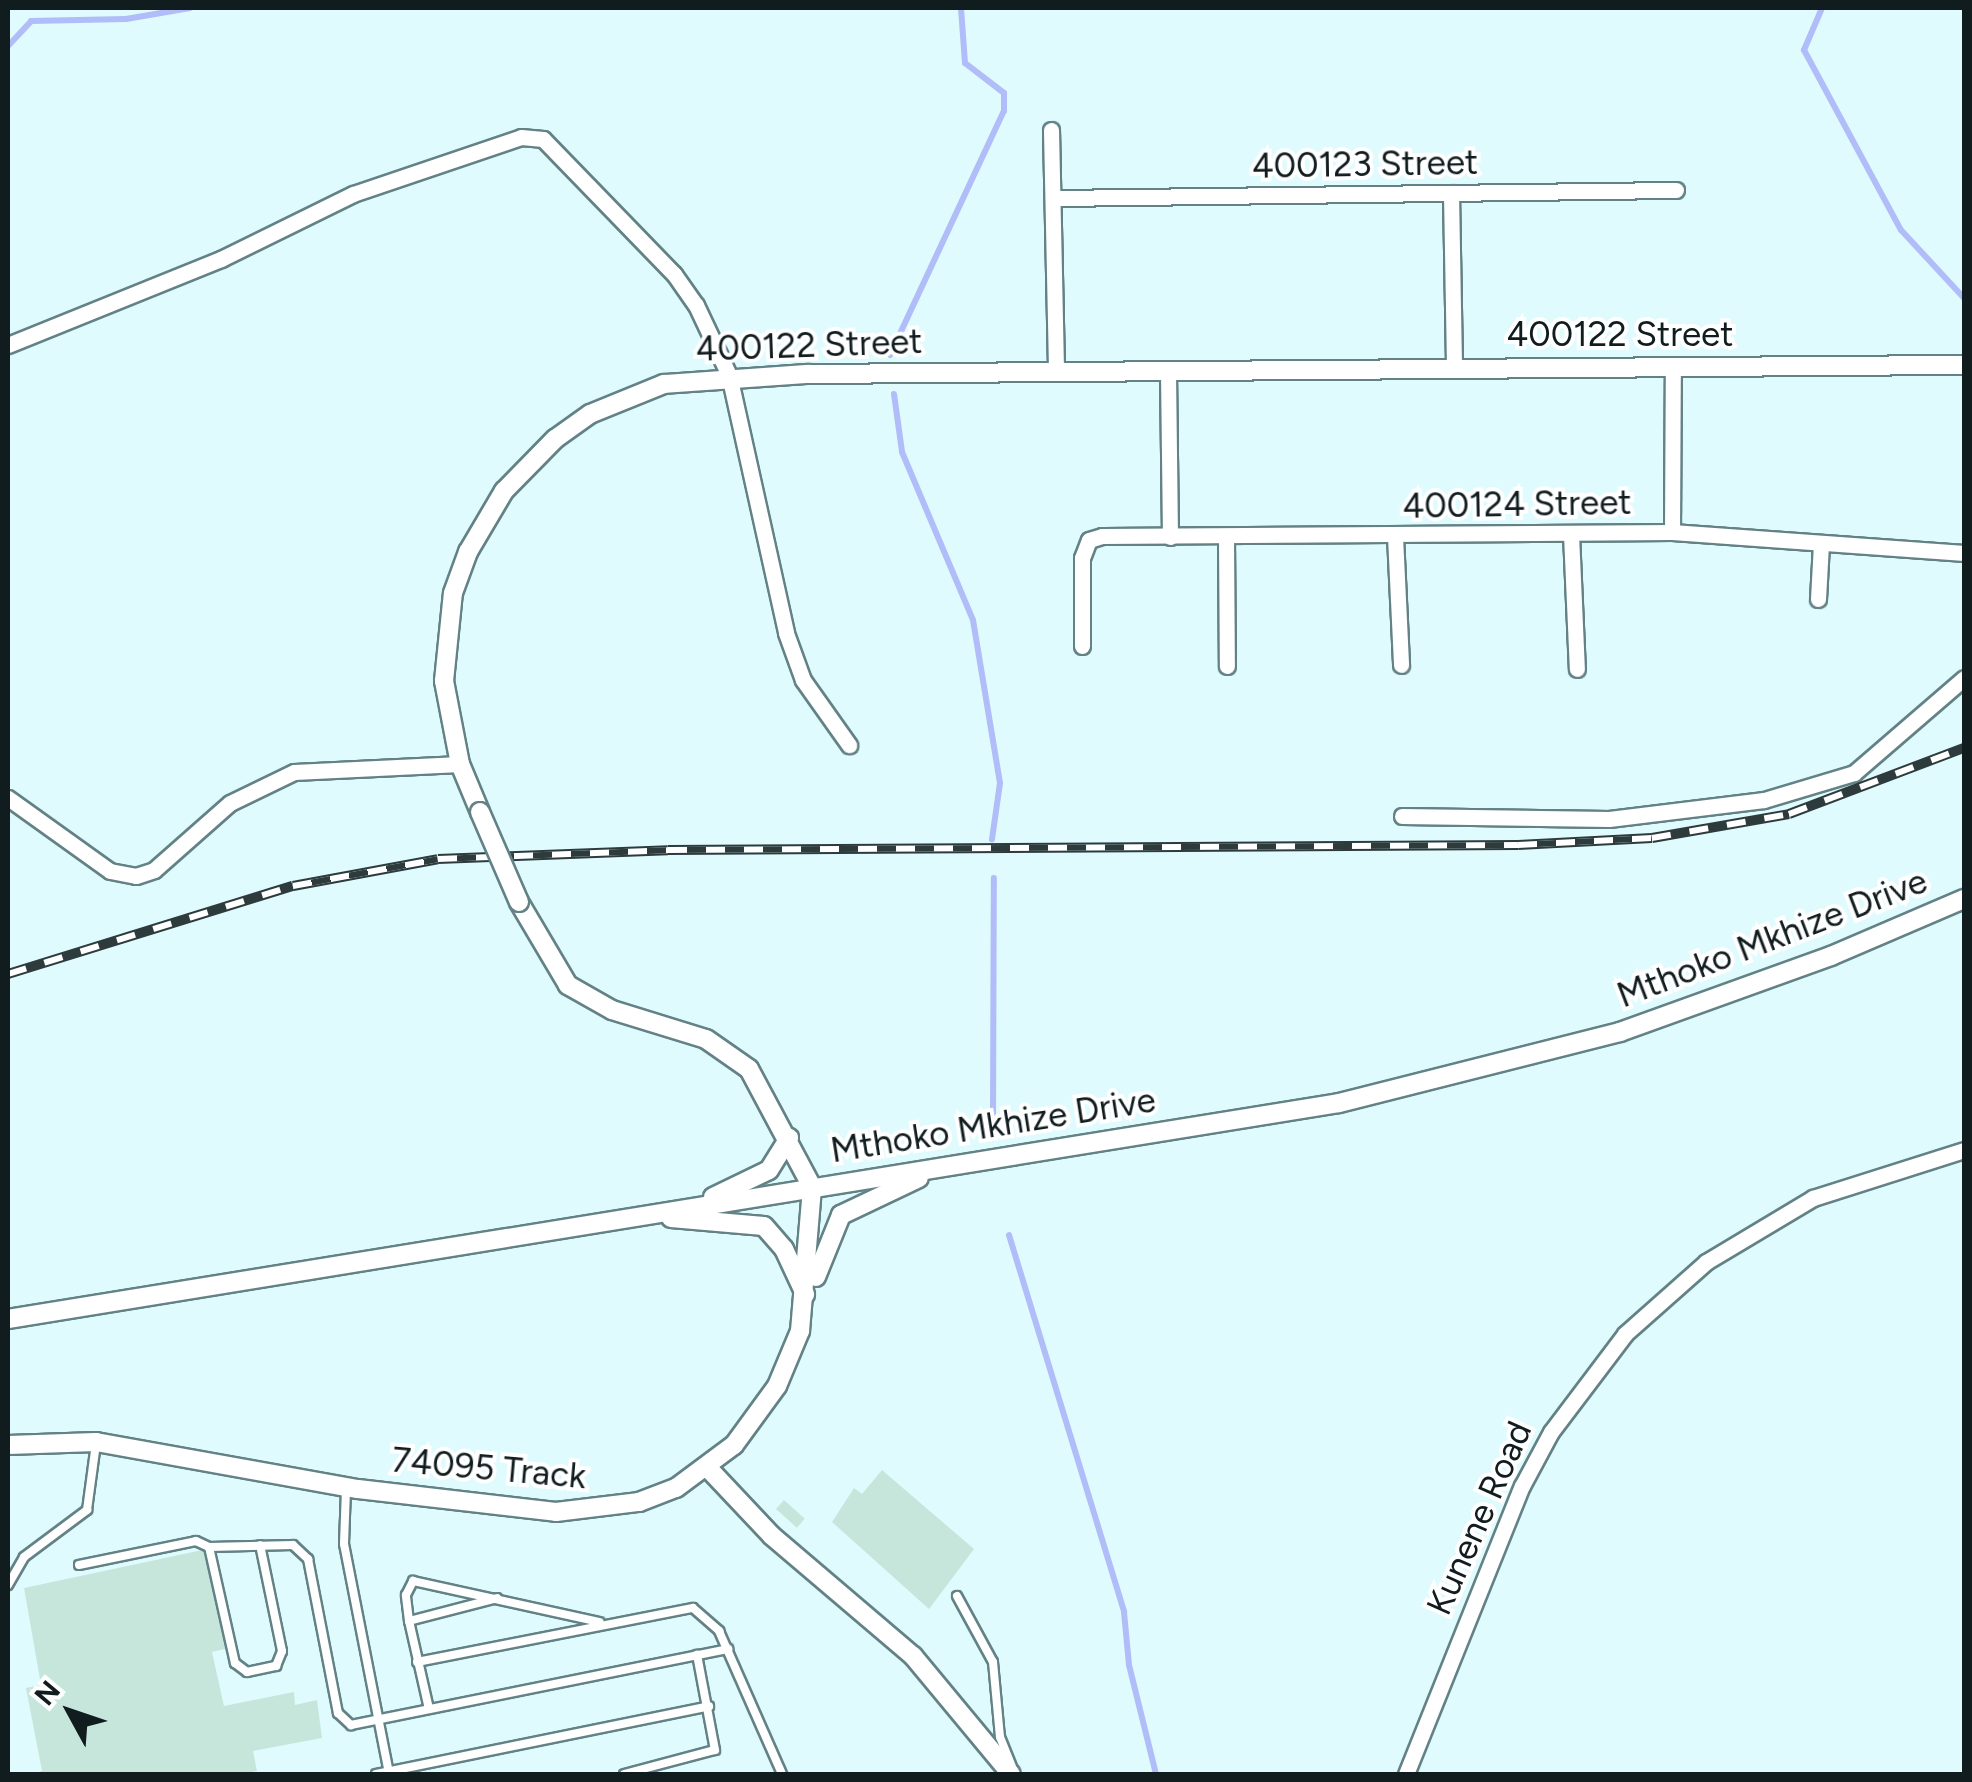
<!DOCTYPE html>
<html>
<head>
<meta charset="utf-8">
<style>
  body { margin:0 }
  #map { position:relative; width:1972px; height:1782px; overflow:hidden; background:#e0fbfe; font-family:Figtree,sans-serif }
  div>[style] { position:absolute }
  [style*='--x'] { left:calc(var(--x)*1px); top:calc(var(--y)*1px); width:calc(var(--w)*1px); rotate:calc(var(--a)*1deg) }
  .stream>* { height:6px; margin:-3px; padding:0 3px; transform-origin:3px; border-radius:3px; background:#b0bdf8 }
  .building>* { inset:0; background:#c7e6db; transform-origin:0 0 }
  .roads { filter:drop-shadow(2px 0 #638286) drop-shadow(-2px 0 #638286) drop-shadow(0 2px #638286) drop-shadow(0 -2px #638286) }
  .service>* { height:8px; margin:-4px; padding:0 4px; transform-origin:4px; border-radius:4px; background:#fff }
  .minor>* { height:15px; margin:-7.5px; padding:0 7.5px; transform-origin:7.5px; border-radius:7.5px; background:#fff }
  .tertiary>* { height:18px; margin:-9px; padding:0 9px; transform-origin:9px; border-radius:9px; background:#fff }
  .rail>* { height:10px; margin-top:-5px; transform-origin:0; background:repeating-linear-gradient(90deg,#fff 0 19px,#2d3b3d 0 38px); box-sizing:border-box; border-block:2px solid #2d3b3d }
  .bridges { filter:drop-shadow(2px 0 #638286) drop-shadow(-2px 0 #638286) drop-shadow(0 2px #638286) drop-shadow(0 -2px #638286) }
  .tertiary-bridge>* { height:18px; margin:-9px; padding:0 9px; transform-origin:9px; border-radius:9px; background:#fff }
  span { translate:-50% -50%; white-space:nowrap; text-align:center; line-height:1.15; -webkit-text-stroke:8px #fff; paint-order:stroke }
  .street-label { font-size:35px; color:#101c1e }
  .frame { position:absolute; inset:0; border:10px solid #101c1e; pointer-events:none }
  .north { position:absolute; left:20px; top:1662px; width:100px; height:100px; -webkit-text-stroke:8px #fff; paint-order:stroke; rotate:310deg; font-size:28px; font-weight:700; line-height:40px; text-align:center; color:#101c1e }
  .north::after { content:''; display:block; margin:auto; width:35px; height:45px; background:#101c1e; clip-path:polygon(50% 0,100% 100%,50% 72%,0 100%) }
</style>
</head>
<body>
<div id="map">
  <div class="stream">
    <i style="--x:1822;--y:8;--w:46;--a:113.2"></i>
    <i style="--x:1804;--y:50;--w:204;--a:61.7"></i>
    <i style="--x:1901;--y:230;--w:93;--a:47.2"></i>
    <i style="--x:8;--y:46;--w:34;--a:-47"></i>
    <i style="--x:31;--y:21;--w:95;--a:-1.2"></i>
    <i style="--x:126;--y:19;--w:65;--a:-9.8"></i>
    <i style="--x:890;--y:355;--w:269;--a:-65"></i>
    <i style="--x:1004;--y:111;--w:18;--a:-90"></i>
    <i style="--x:1004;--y:93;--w:49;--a:-142.4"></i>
    <i style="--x:965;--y:63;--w:55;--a:-94.2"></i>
    <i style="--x:894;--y:394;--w:59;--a:82.1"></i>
    <i style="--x:902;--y:452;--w:182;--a:67.1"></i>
    <i style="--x:973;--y:620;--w:165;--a:80.6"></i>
    <i style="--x:1000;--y:783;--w:57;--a:98.1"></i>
    <i style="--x:993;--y:1119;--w:241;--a:-89.8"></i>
    <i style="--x:1009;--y:1235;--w:394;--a:73"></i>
    <i style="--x:1124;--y:1612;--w:53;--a:84.6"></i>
    <i style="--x:1129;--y:1665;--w:112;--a:76.1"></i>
  </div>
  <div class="building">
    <i style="clip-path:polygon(882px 1470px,974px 1549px,929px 1609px,832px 1522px,854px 1488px,862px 1494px)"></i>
    <i style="left:784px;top:1500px;width:28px;height:12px;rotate:42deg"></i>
    <i style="clip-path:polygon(207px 1549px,229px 1648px,212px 1652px,224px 1706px,294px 1692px,295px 1705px,317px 1700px,322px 1738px,253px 1751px,257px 1771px,241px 1774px,33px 1774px,42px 1771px,26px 1688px,41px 1685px,24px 1588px)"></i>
  </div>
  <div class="roads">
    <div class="service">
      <i style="--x:346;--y:1489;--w:55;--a:92.1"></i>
      <i style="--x:344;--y:1544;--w:234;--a:78.9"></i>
      <i style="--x:209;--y:1547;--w:119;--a:77.4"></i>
      <i style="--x:235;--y:1663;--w:15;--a:37"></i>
      <i style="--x:247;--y:1672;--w:30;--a:-12"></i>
      <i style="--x:276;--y:1666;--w:16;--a:-68"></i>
      <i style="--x:282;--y:1651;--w:108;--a:-101.7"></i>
      <i style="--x:79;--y:1565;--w:119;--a:-11.6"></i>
      <i style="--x:196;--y:1541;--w:14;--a:25"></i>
      <i style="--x:209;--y:1547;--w:84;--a:-1.4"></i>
      <i style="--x:293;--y:1545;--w:21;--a:43"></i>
      <i style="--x:308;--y:1559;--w:157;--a:79"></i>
      <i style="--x:338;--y:1713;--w:18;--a:43"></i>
      <i style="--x:351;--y:1725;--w:385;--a:-11.4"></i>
      <i style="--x:8;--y:1585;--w:32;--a:-60"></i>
      <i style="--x:24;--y:1557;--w:79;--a:-36.7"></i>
      <i style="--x:87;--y:1510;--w:68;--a:-82.3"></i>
      <i style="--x:957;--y:1596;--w:75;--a:61.4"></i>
      <i style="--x:993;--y:1662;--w:75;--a:84.7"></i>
      <i style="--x:1000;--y:1737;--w:31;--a:68"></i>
      <i style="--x:409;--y:1621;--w:91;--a:-14.6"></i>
      <i style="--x:417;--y:1662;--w:281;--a:-11.1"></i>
      <i style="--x:693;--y:1608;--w:35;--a:41"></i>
      <i style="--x:719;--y:1631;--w:156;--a:66.2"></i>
      <i style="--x:429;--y:1709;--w:90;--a:-102.8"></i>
      <i style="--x:409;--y:1621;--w:26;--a:-97"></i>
      <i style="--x:406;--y:1595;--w:16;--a:-63"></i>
      <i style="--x:413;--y:1581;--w:191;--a:12.4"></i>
      <i style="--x:376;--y:1774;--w:340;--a:-11.5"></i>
      <i style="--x:624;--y:1774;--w:94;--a:-14.8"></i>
      <i style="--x:715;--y:1750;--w:97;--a:-100.7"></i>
    </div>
    <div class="minor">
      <i style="--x:1051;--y:130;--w:242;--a:88.8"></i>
      <i style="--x:1451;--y:193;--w:175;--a:89"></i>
      <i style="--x:1055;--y:198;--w:621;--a:-0.74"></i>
      <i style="--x:8;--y:345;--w:230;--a:-22"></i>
      <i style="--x:221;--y:259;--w:147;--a:-26.2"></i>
      <i style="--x:353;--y:194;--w:177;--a:-18.7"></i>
      <i style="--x:521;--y:137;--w:22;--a:5"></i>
      <i style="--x:543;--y:139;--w:188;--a:45.9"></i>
      <i style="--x:674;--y:274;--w:38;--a:55"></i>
      <i style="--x:696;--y:305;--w:77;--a:64.8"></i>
      <i style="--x:729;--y:375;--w:264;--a:77.5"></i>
      <i style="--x:786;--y:633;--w:50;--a:70.1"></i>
      <i style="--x:803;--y:680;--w:80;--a:54.7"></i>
      <i style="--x:1168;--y:372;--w:165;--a:89.3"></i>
      <i style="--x:1672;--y:532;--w:166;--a:-89.7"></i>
      <i style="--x:1571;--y:534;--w:135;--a:87.5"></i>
      <i style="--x:1395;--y:536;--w:129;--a:87.3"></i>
      <i style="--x:1226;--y:538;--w:128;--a:89.6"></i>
      <i style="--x:1818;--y:599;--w:56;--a:-86.9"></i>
      <i style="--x:1082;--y:646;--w:88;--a:-90"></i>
      <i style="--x:1082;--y:558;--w:19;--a:-69"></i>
      <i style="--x:1089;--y:540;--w:14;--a:-17"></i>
      <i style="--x:1102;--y:536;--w:570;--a:-0.4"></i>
      <i style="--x:1672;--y:532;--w:293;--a:4.1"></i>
      <i style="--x:8;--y:798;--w:125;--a:35.6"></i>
      <i style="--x:110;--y:871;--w:26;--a:11"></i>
      <i style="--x:136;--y:876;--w:19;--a:-18"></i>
      <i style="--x:154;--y:870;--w:101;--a:-41.4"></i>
      <i style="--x:230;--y:803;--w:71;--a:-25.8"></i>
      <i style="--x:294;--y:772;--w:166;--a:-2.8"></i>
      <i style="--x:1402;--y:816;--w:207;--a:0.8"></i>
      <i style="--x:1609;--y:819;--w:156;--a:-7"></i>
      <i style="--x:1764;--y:800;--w:94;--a:-16.7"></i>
      <i style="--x:1854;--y:773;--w:145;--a:-40.8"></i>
      <i style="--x:1406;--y:1774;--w:310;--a:-68.1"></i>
      <i style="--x:1522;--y:1486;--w:61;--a:-61.8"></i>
      <i style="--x:1551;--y:1432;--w:123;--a:-52.9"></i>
      <i style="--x:1625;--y:1334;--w:108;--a:-41.6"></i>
      <i style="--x:1706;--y:1262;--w:125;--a:-30.9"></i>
      <i style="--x:1813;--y:1198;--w:158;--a:-17.6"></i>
    </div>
    <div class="tertiary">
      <i style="--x:480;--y:812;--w:52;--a:-112.6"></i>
      <i style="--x:460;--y:764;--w:85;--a:-100.9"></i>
      <i style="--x:444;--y:681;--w:88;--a:-84.2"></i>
      <i style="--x:453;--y:593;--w:44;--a:-69.9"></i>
      <i style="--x:468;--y:552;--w:71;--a:-59.5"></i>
      <i style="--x:504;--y:491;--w:73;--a:-45.6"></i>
      <i style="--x:555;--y:439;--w:43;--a:-35.5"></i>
      <i style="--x:590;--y:414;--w:80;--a:-22.1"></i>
      <i style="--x:664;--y:384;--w:144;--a:-4"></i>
      <i style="--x:808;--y:374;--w:1156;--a:-0.45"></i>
      <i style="--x:713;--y:1197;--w:62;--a:-25.7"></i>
      <i style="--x:769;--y:1170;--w:38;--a:-58"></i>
      <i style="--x:671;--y:1218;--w:93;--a:4.9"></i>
      <i style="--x:764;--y:1226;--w:30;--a:49"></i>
      <i style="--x:784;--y:1249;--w:50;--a:65"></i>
      <i style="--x:816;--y:1277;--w:67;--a:-68"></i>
      <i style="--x:841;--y:1215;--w:86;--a:-25.4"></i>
      <i style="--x:8;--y:1319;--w:1348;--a:-9.22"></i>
      <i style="--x:1339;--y:1103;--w:290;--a:-14.2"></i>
      <i style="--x:1620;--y:1032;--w:224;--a:-19.8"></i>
      <i style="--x:1831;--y:956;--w:145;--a:-23.2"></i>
      <i style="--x:8;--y:1445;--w:88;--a:-2"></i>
      <i style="--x:96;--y:1442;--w:266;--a:10.2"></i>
      <i style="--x:358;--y:1489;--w:199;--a:6.6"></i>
      <i style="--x:556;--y:1512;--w:84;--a:-6.9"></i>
      <i style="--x:639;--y:1502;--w:40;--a:-21"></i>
      <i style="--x:676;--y:1488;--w:72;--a:-36.6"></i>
      <i style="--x:734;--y:1445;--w:73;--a:-53.9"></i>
      <i style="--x:777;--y:1386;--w:60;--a:-67.3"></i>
      <i style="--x:800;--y:1331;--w:144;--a:-85.2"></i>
      <i style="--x:812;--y:1187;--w:134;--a:-118.1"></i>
      <i style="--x:749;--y:1069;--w:52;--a:-145.1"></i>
      <i style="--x:706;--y:1039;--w:98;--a:-162.9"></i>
      <i style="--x:612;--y:1010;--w:51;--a:-150.4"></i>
      <i style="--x:568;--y:985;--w:96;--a:-120.6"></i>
      <i style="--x:707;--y:1467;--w:95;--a:46.7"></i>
      <i style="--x:772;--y:1536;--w:185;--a:40.4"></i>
      <i style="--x:913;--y:1656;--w:153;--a:50.3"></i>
    </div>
  </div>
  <div class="rail">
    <i style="--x:8;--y:974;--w:298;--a:-17.2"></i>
    <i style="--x:293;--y:886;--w:147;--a:-10.5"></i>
    <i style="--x:438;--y:859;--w:230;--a:-2.2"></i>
    <i style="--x:668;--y:850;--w:850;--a:-0.34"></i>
    <i style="--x:1518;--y:845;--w:134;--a:-3"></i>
    <i style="--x:1652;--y:838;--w:139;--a:-9.9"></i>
    <i style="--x:1789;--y:814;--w:187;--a:-20.7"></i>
  </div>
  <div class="bridges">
    <div class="tertiary-bridge">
      <i style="--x:480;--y:812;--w:98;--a:66.6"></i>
    </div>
  </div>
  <div class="street-label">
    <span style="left:1365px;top:164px;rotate:-1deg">400123 Street</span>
    <span style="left:1620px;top:334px">400122 Street</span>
    <span style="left:809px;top:345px;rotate:-2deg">400122 Street</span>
    <span style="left:1517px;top:504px;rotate:-1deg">400124 Street</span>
    <span style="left:1772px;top:938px;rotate:-21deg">Mthoko Mkhize Drive</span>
    <span style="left:993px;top:1125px;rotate:-9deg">Mthoko Mkhize Drive</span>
    <span style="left:489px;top:1468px;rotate:5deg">74095 Track</span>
    <span style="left:1479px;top:1518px;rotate:-66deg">Kunene Road</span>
  </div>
  <div class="frame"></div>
  <div class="north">N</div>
</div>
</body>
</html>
